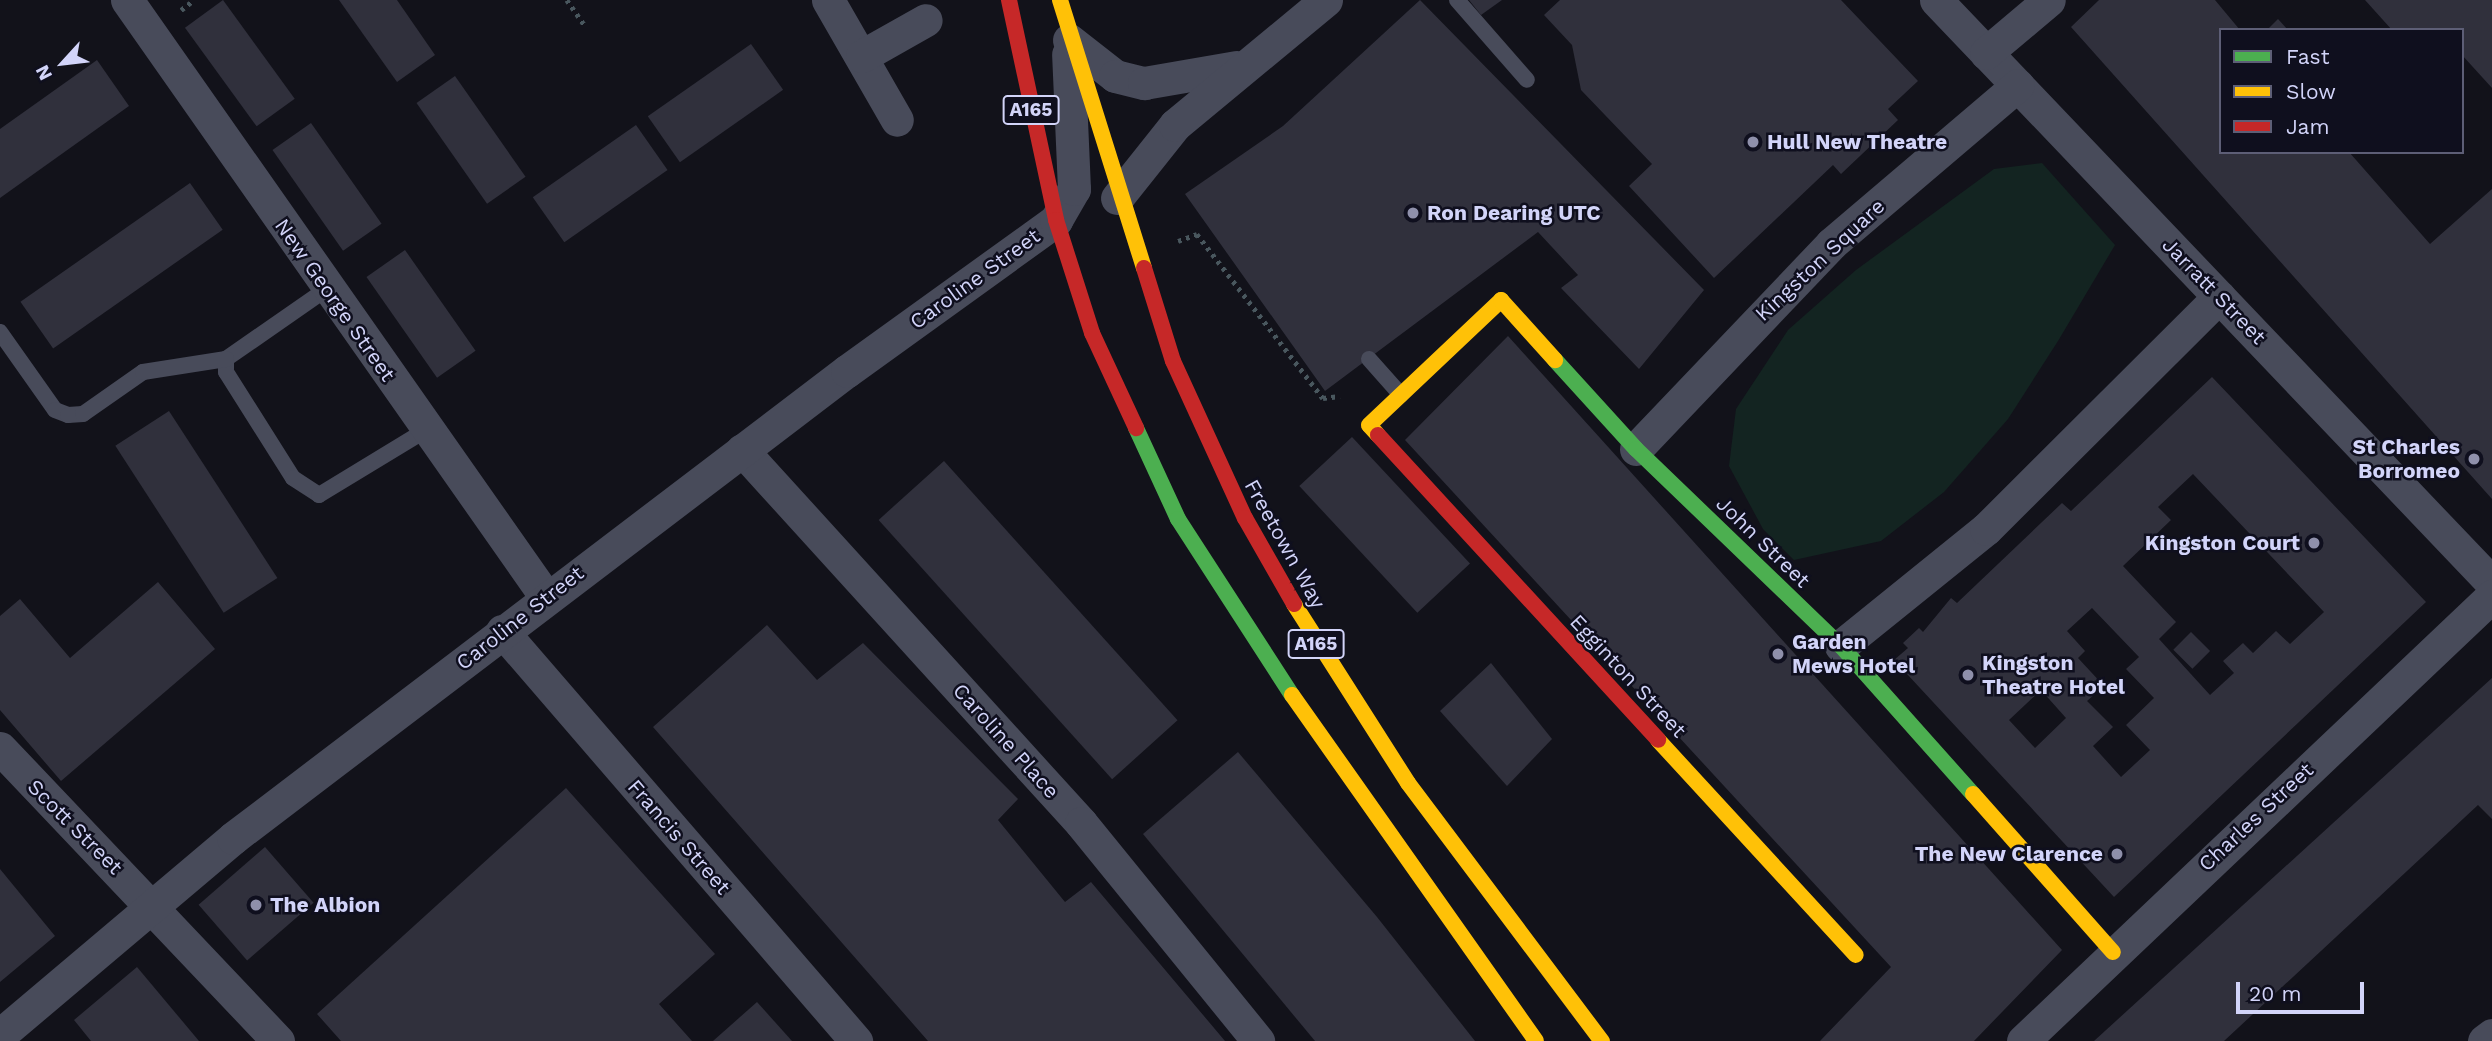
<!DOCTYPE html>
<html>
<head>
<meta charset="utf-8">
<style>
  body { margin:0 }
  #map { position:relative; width:2492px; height:1041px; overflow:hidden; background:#12121a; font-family:"Work Sans",sans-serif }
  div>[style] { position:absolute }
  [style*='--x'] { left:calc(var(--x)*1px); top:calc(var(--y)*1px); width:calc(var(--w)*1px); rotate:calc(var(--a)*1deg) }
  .green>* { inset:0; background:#132421 }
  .building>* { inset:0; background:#30303c; transform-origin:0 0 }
  .path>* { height:4.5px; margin-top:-2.25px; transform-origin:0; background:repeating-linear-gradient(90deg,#49575e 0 3.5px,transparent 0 8.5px) }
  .lane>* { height:16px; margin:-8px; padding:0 8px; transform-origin:8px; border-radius:8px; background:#484b5a }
  .street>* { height:33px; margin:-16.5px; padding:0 16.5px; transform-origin:16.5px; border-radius:16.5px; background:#484b5a }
  .fast>* { height:16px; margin:-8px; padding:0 8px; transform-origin:8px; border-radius:8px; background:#4caf50 }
  .slow>* { height:16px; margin:-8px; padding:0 8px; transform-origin:8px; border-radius:8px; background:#ffc107 }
  .jam>* { height:16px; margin:-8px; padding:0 8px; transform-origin:8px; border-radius:8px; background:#c62828 }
  .dots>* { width:19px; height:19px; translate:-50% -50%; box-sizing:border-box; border:4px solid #0f0f1e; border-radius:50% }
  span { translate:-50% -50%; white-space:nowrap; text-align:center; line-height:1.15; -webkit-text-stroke:5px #0f0f1e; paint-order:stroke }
  .shield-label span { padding:2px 5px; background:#0f0f1e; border:2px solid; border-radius:5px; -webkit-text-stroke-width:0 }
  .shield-label { font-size:19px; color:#d2d4f9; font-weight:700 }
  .poi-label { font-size:21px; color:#d2d4f9; font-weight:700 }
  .left { translate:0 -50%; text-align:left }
  .right { translate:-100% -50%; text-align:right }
  .street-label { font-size:21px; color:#d2d4f9 }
  .legend { position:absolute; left:2219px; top:28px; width:245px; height:126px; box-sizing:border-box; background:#0f0f1e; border:2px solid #5d5e76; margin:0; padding:9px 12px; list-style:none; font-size:21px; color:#d2d4f9 }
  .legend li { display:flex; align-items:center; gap:14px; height:35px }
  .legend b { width:35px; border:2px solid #5d5e76 }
  .north { position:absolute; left:28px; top:28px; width:70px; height:70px; -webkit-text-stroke:5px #0f0f1e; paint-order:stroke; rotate:243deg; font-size:19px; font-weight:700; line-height:28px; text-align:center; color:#d2d4f9 }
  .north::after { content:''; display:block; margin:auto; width:24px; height:32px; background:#d2d4f9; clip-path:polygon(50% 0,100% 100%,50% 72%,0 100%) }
  .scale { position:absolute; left:2236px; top:982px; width:128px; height:32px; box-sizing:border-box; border:4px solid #d2d4f9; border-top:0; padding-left:9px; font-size:21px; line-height:24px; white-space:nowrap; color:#d2d4f9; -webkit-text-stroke:5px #0f0f1e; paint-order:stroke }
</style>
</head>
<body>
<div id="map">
  <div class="green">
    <i style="clip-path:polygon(2042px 163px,2115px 245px,2058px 341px,2008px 419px,1944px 492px,1881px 541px,1794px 560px,1763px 529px,1729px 466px,1736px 409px,1788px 330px,1856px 270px,1994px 169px)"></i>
  </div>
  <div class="building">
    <i style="left:223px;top:0;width:122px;height:47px;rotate:54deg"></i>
    <i style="clip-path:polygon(339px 0,397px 0,435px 55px,397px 82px)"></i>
    <i style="clip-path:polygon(1420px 0,1704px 290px,1639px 369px,1561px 288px,1578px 275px,1538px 232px,1325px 391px,1185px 194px,1283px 126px)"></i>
    <i style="clip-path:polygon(1469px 0,1502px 0,1481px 15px)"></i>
    <i style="clip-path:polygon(1560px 0,1841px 0,1918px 81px,1888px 109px,1898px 120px,1841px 174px,1833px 165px,1714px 278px,1629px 186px,1652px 164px,1581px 90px,1572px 45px,1544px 15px)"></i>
    <i style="clip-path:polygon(2099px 0,2215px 0,2240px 30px,2221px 30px,2221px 152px,2349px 152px,2430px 244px,2492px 189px,2492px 499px,2071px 27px)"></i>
    <i style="clip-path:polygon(2365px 0,2492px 0,2492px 88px,2462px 55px,2462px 30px,2392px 30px)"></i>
    <i style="clip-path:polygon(2278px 19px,2288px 30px,2267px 30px)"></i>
    <i style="left:751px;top:44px;width:56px;height:126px;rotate:55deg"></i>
    <i style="clip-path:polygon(97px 60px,129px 106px,0 198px,0 129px)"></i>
    <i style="left:455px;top:76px;width:123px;height:47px;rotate:55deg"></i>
    <i style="left:311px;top:123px;width:123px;height:47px;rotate:55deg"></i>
    <i style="left:636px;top:125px;width:55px;height:126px;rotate:55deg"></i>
    <i style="left:190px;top:183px;width:57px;height:207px;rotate:55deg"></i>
    <i style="left:405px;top:250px;width:123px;height:47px;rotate:55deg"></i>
    <i style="clip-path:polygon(1508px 336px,2062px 950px,1974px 1041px,1820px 1041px,1891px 967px,1405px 440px)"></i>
    <i style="clip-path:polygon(evenodd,2212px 377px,2426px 602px,2114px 897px,1894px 660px,1908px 648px,1903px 643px,1919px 628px,1923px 632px,1951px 598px,1957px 603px,2062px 503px,2071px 511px,2212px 377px,2193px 474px,2324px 612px,2290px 644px,2276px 631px,2253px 653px,2243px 643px,2223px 661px,2234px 673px,2210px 695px,2159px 639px,2176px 622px,2123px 566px,2171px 520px,2158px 507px,2193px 474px,2212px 377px,2092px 608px,2139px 657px,2126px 669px,2154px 698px,2126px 725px,2150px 750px,2121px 777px,2093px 746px,2113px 727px,2087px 701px,2104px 686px,2078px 658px,2085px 651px,2067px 631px,2092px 608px,2212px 377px,2041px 690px,2066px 718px,2035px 748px,2009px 720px,2041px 690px)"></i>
    <i style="left:169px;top:411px;width:199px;height:64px;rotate:57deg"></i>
    <i style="left:1352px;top:437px;width:173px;height:72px;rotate:47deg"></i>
    <i style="left:944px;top:461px;width:349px;height:88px;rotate:48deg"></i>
    <i style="clip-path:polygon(158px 582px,215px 649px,61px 781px,0 710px,0 616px,20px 599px,70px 658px)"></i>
    <i style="clip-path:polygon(767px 625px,817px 680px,863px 643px,1018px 799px,998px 820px,1065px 902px,1091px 882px,1225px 1041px,928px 1041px,653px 727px)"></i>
    <i style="left:2191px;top:632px;width:27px;height:25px;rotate:45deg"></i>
    <i style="clip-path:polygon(1491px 663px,1552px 739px,1507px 786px,1440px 711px)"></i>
    <i style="clip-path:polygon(2492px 678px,2492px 819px,2478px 805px,2224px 1041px,2094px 1041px)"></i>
    <i style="clip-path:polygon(1238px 752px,1377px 917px,1475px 1041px,1315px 1041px,1143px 834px)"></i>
    <i style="clip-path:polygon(566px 788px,715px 954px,659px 1004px,692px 1041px,341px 1041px,317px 1014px)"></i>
    <i style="left:265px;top:847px;width:74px;height:88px;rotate:49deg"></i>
    <i style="clip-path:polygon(0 869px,55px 936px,0 982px)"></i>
    <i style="clip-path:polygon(137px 967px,199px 1041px,91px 1041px,74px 1020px)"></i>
    <i style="clip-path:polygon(757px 1002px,792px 1041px,713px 1041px)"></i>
  </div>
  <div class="path">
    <i style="--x:567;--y:0;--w:33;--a:55"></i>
    <i style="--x:181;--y:10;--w:16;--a:-38"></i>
    <i style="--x:1178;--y:241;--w:20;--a:-20"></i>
    <i style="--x:1197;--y:234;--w:207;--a:52.5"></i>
    <i style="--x:1323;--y:398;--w:17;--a:-7"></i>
  </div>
  <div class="lane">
    <i style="--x:1457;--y:0;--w:106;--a:48.8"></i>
    <i style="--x:328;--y:288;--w:124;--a:145.2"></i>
    <i style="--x:226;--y:359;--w:13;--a:90"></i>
    <i style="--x:226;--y:372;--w:125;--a:57.7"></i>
    <i style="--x:293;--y:478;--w:31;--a:33"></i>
    <i style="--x:319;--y:495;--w:125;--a:-31.3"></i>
    <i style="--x:0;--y:332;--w:95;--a:54.8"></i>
    <i style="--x:55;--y:410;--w:14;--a:21"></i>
    <i style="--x:68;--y:415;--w:15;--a:-4"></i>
    <i style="--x:83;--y:414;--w:73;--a:-35"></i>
    <i style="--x:143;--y:372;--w:84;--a:-8.9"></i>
    <i style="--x:1369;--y:359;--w:48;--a:48.4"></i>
  </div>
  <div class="street">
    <i style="--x:127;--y:0;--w:729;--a:54.94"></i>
    <i style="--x:828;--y:0;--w:138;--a:60.1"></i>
    <i style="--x:1936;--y:0;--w:806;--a:46.36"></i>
    <i style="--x:1069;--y:40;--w:58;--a:38"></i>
    <i style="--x:1115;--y:76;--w:30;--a:14"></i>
    <i style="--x:1144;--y:83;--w:94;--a:-9.8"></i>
    <i style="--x:1986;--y:53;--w:82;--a:-40.1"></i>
    <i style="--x:862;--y:56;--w:73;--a:-29.4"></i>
    <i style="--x:1117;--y:198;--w:93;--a:-51.5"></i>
    <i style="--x:1175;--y:125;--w:196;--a:-39.6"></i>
    <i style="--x:1636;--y:449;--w:283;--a:-46.4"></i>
    <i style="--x:1831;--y:244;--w:245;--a:-40.4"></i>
    <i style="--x:742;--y:450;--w:504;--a:47.73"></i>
    <i style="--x:1081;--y:823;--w:281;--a:50.9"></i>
    <i style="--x:502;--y:631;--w:542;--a:49.19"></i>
    <i style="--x:1841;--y:646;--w:186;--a:-38.9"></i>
    <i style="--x:1986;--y:529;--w:329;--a:-44.9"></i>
    <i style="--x:0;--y:748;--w:404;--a:46.5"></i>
    <i style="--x:0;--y:1035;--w:305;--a:-40.2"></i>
    <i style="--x:233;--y:838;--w:771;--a:-37.26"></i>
    <i style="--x:847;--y:371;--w:258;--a:-35.8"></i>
    <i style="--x:1056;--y:220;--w:36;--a:-60"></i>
    <i style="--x:1074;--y:189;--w:135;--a:-92.5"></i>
    <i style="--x:2023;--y:1041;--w:647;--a:-43.5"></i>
    <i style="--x:2484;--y:1041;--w:10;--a:-37"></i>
  </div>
  <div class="fast">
    <i style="--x:1555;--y:360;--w:120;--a:47.7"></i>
    <i style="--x:1636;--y:449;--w:284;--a:43.9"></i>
    <i style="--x:1841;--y:646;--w:198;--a:48.3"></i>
    <i style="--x:1136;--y:428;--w:100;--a:65.2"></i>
    <i style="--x:1178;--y:519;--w:210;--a:57.1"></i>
  </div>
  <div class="slow">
    <i style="--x:1060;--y:0;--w:281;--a:72.6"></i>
    <i style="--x:1378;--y:435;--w:13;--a:-132"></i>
    <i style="--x:1369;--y:425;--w:182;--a:-43.4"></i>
    <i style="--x:1501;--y:300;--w:81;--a:48"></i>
    <i style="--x:1294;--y:604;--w:212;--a:57.5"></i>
    <i style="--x:1408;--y:783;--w:323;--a:53.1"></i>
    <i style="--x:1292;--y:695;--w:423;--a:54.8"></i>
    <i style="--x:1658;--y:740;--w:292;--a:47.4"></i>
    <i style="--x:1973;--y:794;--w:211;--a:48.5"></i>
  </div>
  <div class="jam">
    <i style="--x:1009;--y:0;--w:225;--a:77.9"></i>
    <i style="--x:1056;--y:220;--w:119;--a:72.3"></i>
    <i style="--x:1092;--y:333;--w:105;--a:65.1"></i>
    <i style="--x:1144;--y:268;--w:97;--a:72.7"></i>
    <i style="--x:1173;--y:361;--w:173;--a:65.4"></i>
    <i style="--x:1245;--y:518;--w:99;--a:60.3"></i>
    <i style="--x:1378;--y:435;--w:414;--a:47.4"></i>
  </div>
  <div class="dots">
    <i style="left:1753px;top:142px;background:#8f90ab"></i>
    <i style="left:1413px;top:213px;background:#8f90ab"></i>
    <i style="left:2474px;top:459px;background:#8f90ab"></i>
    <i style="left:2314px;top:543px;background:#8f90ab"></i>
    <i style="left:1778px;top:654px;background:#8f90ab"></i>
    <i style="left:1968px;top:675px;background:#8f90ab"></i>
    <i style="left:2117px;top:854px;background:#8f90ab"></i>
    <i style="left:256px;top:905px;background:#8f90ab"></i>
  </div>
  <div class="shield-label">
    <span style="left:1031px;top:110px">A165</span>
    <span style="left:1316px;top:644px">A165</span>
  </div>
  <div class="poi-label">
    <span class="left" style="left:1767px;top:142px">Hull New Theatre</span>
    <span class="left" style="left:1427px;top:213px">Ron Dearing UTC</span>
    <span class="right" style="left:2460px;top:459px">St Charles<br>Borromeo</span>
    <span class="right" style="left:2300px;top:543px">Kingston Court</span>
    <span class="left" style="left:1792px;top:654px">Garden<br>Mews Hotel</span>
    <span class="left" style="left:1982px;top:675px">Kingston<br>Theatre Hotel</span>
    <span class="right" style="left:2103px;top:854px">The New Clarence</span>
    <span class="left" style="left:270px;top:905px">The Albion</span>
  </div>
  <div class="street-label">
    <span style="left:1820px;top:260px;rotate:-43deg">Kingston Square</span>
    <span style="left:975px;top:279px;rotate:-36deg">Caroline Street</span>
    <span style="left:2214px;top:291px;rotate:46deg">Jarratt Street</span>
    <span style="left:335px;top:300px;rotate:55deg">New George Street</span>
    <span style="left:1763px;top:542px;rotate:44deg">John Street</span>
    <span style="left:1285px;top:544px;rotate:61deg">Freetown Way</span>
    <span style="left:520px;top:618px;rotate:-38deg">Caroline Street</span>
    <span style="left:1628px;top:676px;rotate:47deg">Egginton Street</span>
    <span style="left:1006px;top:741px;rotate:48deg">Caroline Place</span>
    <span style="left:2256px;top:817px;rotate:-43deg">Charles Street</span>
    <span style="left:75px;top:827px;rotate:45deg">Scott Street</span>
    <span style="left:679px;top:837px;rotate:49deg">Francis Street</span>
  </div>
  <ul class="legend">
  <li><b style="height:9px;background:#4caf50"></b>Fast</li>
  <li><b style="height:9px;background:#ffc107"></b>Slow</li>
  <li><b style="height:9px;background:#c62828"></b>Jam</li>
  </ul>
  <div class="north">N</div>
  <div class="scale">20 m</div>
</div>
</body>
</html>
